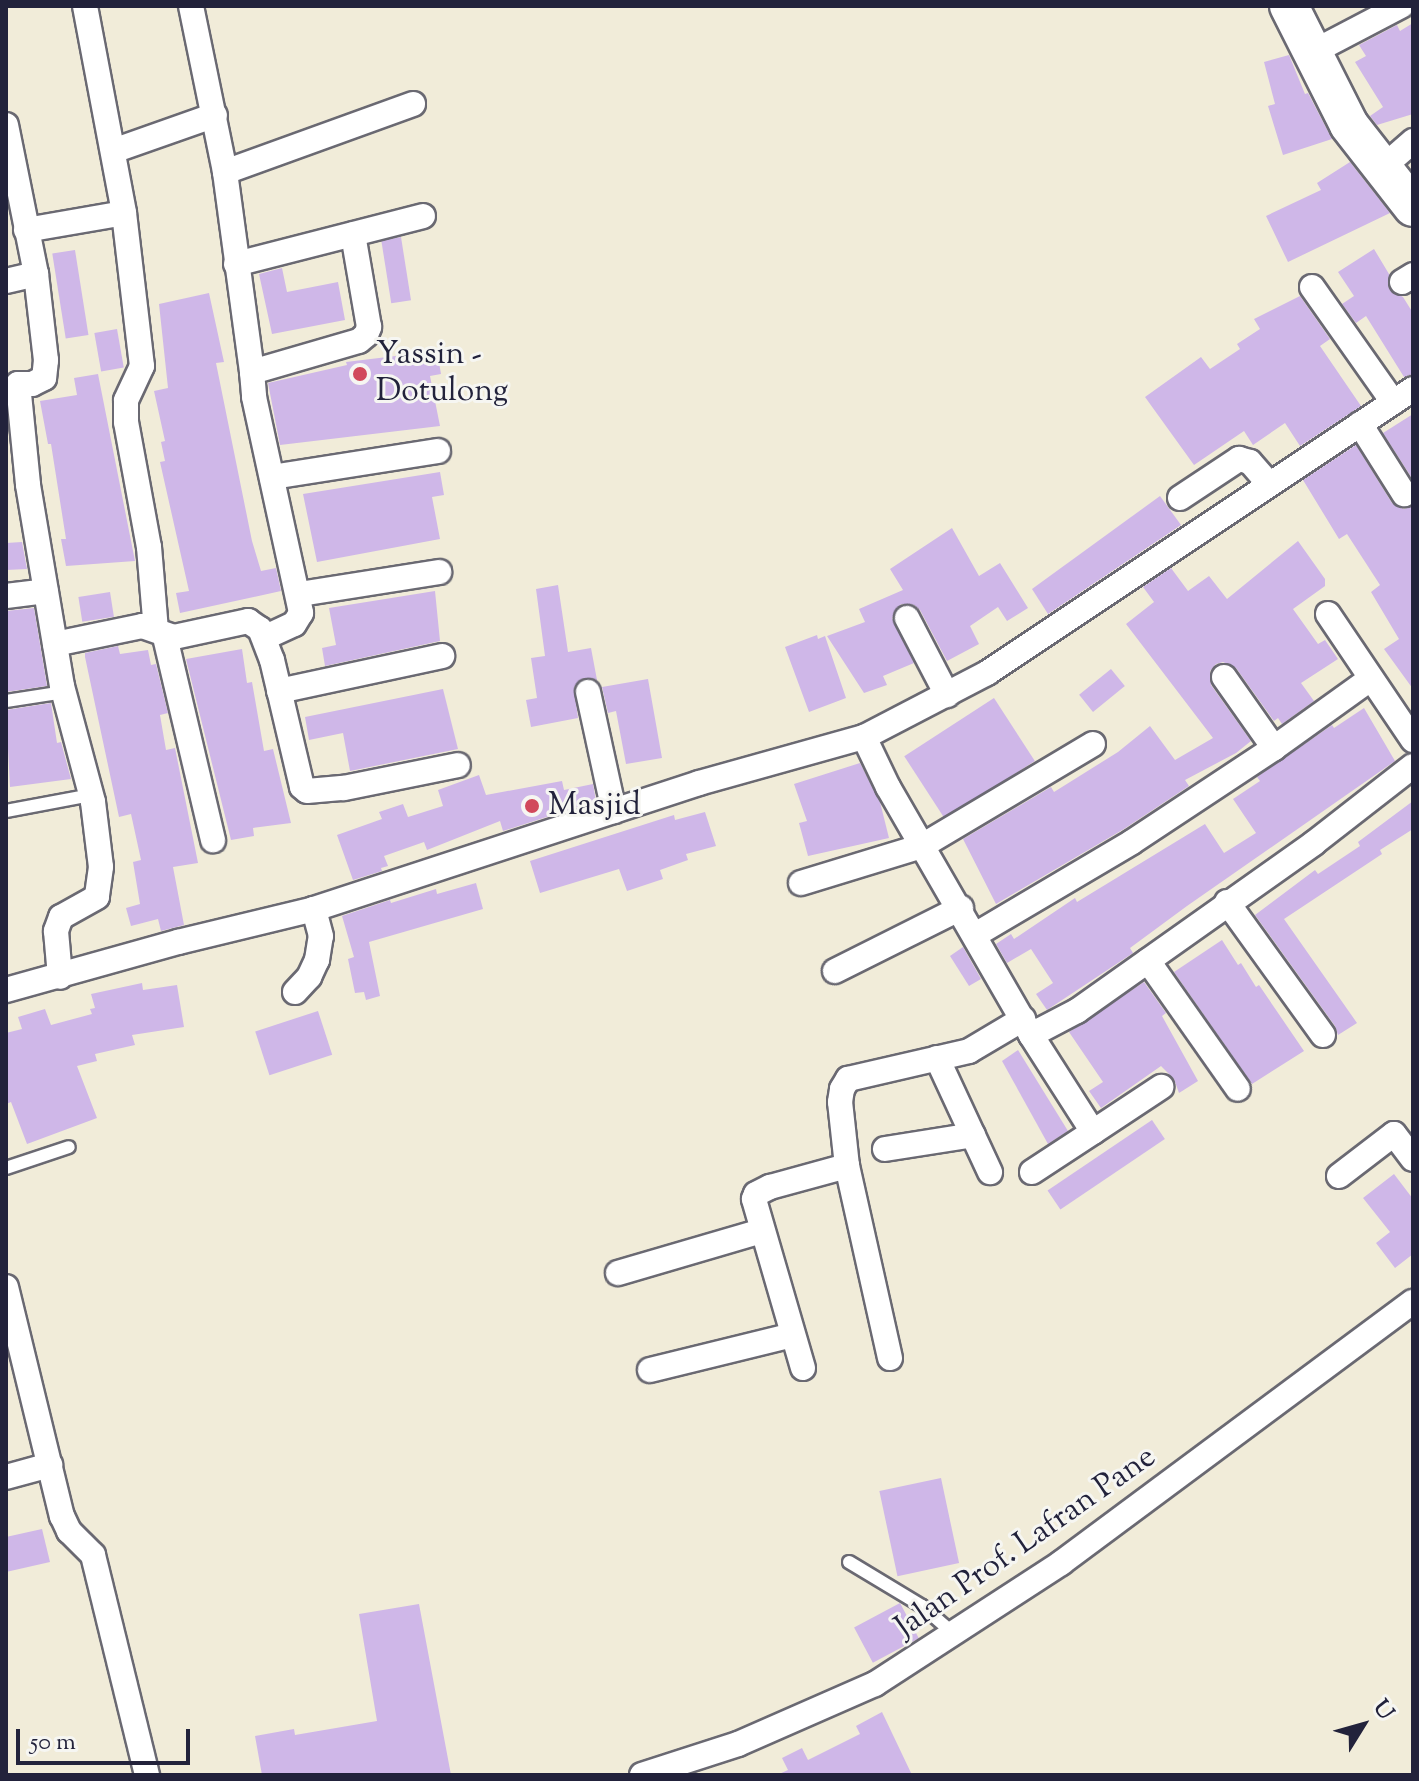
<!DOCTYPE html>
<html>
<head>
<meta charset="utf-8">
<style>
  body { margin:0 }
  #map { position:relative; width:1419px; height:1781px; overflow:hidden; background:#f1ecd9; font-family:"Sorts Mill Goudy",serif }
  div>[style] { position:absolute }
  [style*='--x'] { left:calc(var(--x)*1px); top:calc(var(--y)*1px); width:calc(var(--w)*1px); rotate:calc(var(--a)*1deg) }
  .building>* { inset:0; background:#cfb7e8; transform-origin:0 0 }
  .roads { filter:drop-shadow(2px 0 #6a6972) drop-shadow(-2px 0 #6a6972) drop-shadow(0 2px #6a6972) drop-shadow(0 -2px #6a6972) }
  .lane>* { height:12px; margin:-6px; padding:0 6px; transform-origin:6px; border-radius:6px; background:#fff }
  .street>* { height:24px; margin:-12px; padding:0 12px; transform-origin:12px; border-radius:12px; background:#fff }
  .primary>* { height:38px; margin:-19px; padding:0 19px; transform-origin:19px; border-radius:19px; background:#fff }
  .dots>* { width:22px; height:22px; translate:-50% -50%; box-sizing:border-box; border:4px solid #f6f6f2; border-radius:50% }
  span { translate:-50% -50%; white-space:nowrap; text-align:center; line-height:1.15; -webkit-text-stroke:6px #f6f6f2; paint-order:stroke }
  .poi-label { font-size:32px; color:#22223b }
  .left { translate:0 -50%; text-align:left }
  .street-label { font-size:32px; color:#22223b }
  .frame { position:absolute; inset:0; border:8px solid #22223b; pointer-events:none }
  .north { position:absolute; left:1323px; top:1685px; width:80px; height:80px; -webkit-text-stroke:6px #f6f6f2; paint-order:stroke; rotate:53deg; font-size:22px; font-weight:700; line-height:32px; text-align:center; color:#22223b }
  .north::after { content:''; display:block; margin:auto; width:28px; height:36px; background:#22223b; clip-path:polygon(50% 0,100% 100%,50% 72%,0 100%) }
  .scale { position:absolute; left:16px; top:1729px; width:174px; height:36px; box-sizing:border-box; border:4px solid #22223b; border-top:0; padding-left:10px; font-size:24px; line-height:28px; white-space:nowrap; color:#22223b; -webkit-text-stroke:6px #f6f6f2; paint-order:stroke }
</style>
</head>
<body>
<div id="map">
  <div class="building">
    <i style="clip-path:polygon(1413px 23px,1413px 114px,1377px 125px,1370px 116px,1383px 107px,1355px 62px,1366px 56px,1359px 45px,1397px 25px,1400px 31px)"></i>
    <i style="clip-path:polygon(1289px 55px,1305px 94px,1308px 93px,1332px 139px,1283px 155px,1268px 106px,1275px 104px,1264px 62px)"></i>
    <i style="clip-path:polygon(1350px 162px,1390px 213px,1288px 262px,1266px 216px,1321px 190px,1317px 183px)"></i>
    <i style="left:401px;top:237px;width:64px;height:20px;rotate:81deg"></i>
    <i style="clip-path:polygon(1374px 249px,1389px 274px,1389px 289px,1403px 297px,1413px 313px,1413px 374px,1404px 377px,1366px 316px,1356px 323px,1342px 304px,1354px 296px,1338px 272px)"></i>
    <i style="left:75px;top:250px;width:86px;height:23px;rotate:81deg"></i>
    <i style="clip-path:polygon(282px 268px,287px 292px,338px 282px,345px 320px,272px 334px,259px 274px)"></i>
    <i style="clip-path:polygon(209px 293px,224px 362px,216px 363px,252px 541px,261px 571px,276px 568px,281px 591px,180px 613px,176px 593px,189px 591px,160px 462px,165px 461px,161px 442px,165px 441px,154px 391px,168px 388px,159px 304px)"></i>
    <i style="clip-path:polygon(1300px 296px,1330px 339px,1320px 346px,1361px 406px,1300px 446px,1285px 423px,1253px 445px,1244px 431px,1194px 465px,1145px 397px,1201px 357px,1210px 369px,1240px 349px,1237px 344px,1260px 329px,1254px 319px)"></i>
    <i style="left:117px;top:329px;width:39px;height:23px;rotate:80deg"></i>
    <i style="clip-path:polygon(437px 351px,441px 374px,430px 376px,440px 426px,280px 445px,268px 383px,347px 365px,346px 362px)"></i>
    <i style="clip-path:polygon(98px 374px,135px 561px,66px 566px,61px 539px,66px 539px,51px 444px,48px 444px,40px 401px,77px 395px,74px 378px)"></i>
    <i style="clip-path:polygon(1413px 414px,1413px 480px,1383px 433px)"></i>
    <i style="clip-path:polygon(1356px 445px,1392px 503px,1404px 509px,1413px 506px,1413px 689px,1384px 649px,1399px 639px,1371px 592px,1380px 585px,1347px 534px,1339px 539px,1303px 480px)"></i>
    <i style="clip-path:polygon(440px 472px,444px 495px,432px 497px,440px 539px,317px 562px,303px 494px)"></i>
    <i style="clip-path:polygon(1160px 496px,1181px 525px,1048px 614px,1032px 589px)"></i>
    <i style="clip-path:polygon(952px 528px,979px 576px,1000px 563px,1028px 608px,1007px 621px,998px 607px,970px 626px,979px 644px,947px 661px,920px 610px,914px 605px,901px 604px,892px 618px,914px 663px,883px 676px,887px 685px,864px 693px,827px 636px,865px 622px,859px 609px,903px 590px,890px 569px)"></i>
    <i style="clip-path:polygon(1298px 541px,1325px 579px,1325px 586px,1293px 609px,1318px 644px,1325px 640px,1338px 659px,1301px 683px,1314px 701px,1282px 724px,1278px 718px,1274px 721px,1236px 668px,1223px 662px,1216px 664px,1210px 671px,1211px 685px,1251px 741px,1236px 753px,1185px 780px,1189px 786px,1124px 829px,996px 904px,963px 839px,1051px 787px,1054px 792px,1118px 752px,1150px 726px,1175px 760px,1213px 738px,1126px 624px,1154px 602px,1143px 587px,1171px 568px,1188px 591px,1209px 576px,1227px 599px)"></i>
    <i style="clip-path:polygon(22px 542px,27px 569px,6px 570px,6px 543px)"></i>
    <i style="clip-path:polygon(558px 585px,568px 652px,591px 648px,597px 680px,584px 678px,574px 687px,578px 718px,531px 727px,526px 700px,537px 698px,531px 658px,545px 656px,536px 589px)"></i>
    <i style="clip-path:polygon(435px 591px,440px 641px,325px 666px,322px 648px,336px 645px,329px 608px)"></i>
    <i style="left:110px;top:592px;width:25px;height:32px;rotate:81deg"></i>
    <i style="clip-path:polygon(34px 608px,47px 686px,6px 692px,6px 611px)"></i>
    <i style="clip-path:polygon(817px 635px,818px 639px,825px 636px,846px 698px,809px 712px,785px 647px)"></i>
    <i style="clip-path:polygon(118px 646px,120px 654px,148px 650px,151px 665px,156px 664px,168px 713px,160px 715px,166px 750px,175px 748px,198px 863px,173px 867px,184px 925px,161px 931px,158px 919px,131px 926px,126px 908px,140px 904px,133px 862px,141px 860px,131px 814px,119px 817px,85px 657px,85px 653px)"></i>
    <i style="clip-path:polygon(242px 649px,247px 683px,252px 682px,264px 751px,273px 749px,291px 823px,253px 828px,254px 836px,231px 840px,186px 659px)"></i>
    <i style="left:1111px;top:669px;width:22px;height:41px;rotate:51deg"></i>
    <i style="clip-path:polygon(648px 679px,662px 758px,626px 764px,616px 711px,608px 713px,602px 687px)"></i>
    <i style="clip-path:polygon(443px 689px,458px 749px,350px 771px,343px 733px,309px 740px,305px 717px)"></i>
    <i style="left:994px;top:698px;width:75px;height:107px;rotate:57deg"></i>
    <i style="clip-path:polygon(51px 703px,57px 743px,61px 742px,71px 779px,10px 787px,6px 710px)"></i>
    <i style="clip-path:polygon(1364px 708px,1395px 761px,1187px 906px,1130px 948px,1133px 953px,1047px 1010px,1036px 994px,1053px 983px,1031px 949px,1007px 963px,996px 944px,1011px 934px,1014px 939px,1075px 898px,1077px 902px,1205px 824px,1224px 853px,1256px 833px,1233px 799px,1260px 781px,1257px 777px,1332px 725px,1334px 728px)"></i>
    <i style="clip-path:polygon(860px 763px,880px 802px,889px 838px,808px 856px,799px 823px,807px 821px,794px 784px)"></i>
    <i style="clip-path:polygon(479px 775px,486px 795px,562px 781px,564px 790px,593px 784px,596px 801px,503px 831px,500px 821px,427px 850px,424px 842px,384px 856px,388px 866px,381px 868px,382px 871px,353px 880px,337px 835px,382px 819px,379px 812px,403px 804px,408px 817px,443px 806px,438px 790px)"></i>
    <i style="clip-path:polygon(1413px 801px,1413px 829px,1380px 850px,1382px 854px,1284px 919px,1357px 1023px,1338px 1035px,1335px 1026px,1255px 915px,1315px 870px,1318px 874px,1360px 846px,1358px 842px)"></i>
    <i style="clip-path:polygon(705px 812px,716px 846px,686px 854px,688px 860px,660px 870px,663px 879px,627px 891px,619px 869px,540px 893px,530px 861px,674px 815px,675px 820px)"></i>
    <i style="clip-path:polygon(476px 883px,483px 909px,369px 942px,380px 996px,366px 1000px,364px 992px,355px 993px,348px 959px,354px 957px,342px 916px,390px 900px,391px 903px,436px 889px,437px 894px)"></i>
    <i style="clip-path:polygon(1222px 940px,1238px 965px,1241px 963px,1256px 987px,1259px 985px,1304px 1051px,1252px 1084px,1174px 972px)"></i>
    <i style="clip-path:polygon(963px 947px,981px 979px,969px 986px,950px 956px)"></i>
    <i style="clip-path:polygon(1144px 982px,1166px 1013px,1162px 1016px,1198px 1081px,1179px 1093px,1174px 1079px,1161px 1066px,1101px 1108px,1089px 1091px,1103px 1082px,1069px 1032px)"></i>
    <i style="clip-path:polygon(142px 983px,143px 990px,177px 985px,184px 1027px,132px 1035px,135px 1045px,95px 1054px,97px 1061px,77px 1066px,97px 1118px,27px 1144px,11px 1102px,6px 1104px,6px 1033px,22px 1029px,18px 1017px,45px 1009px,51px 1025px,92px 1014px,90px 1009px,95px 1008px,91px 994px)"></i>
    <i style="left:318px;top:1011px;width:46px;height:66px;rotate:72deg"></i>
    <i style="clip-path:polygon(1018px 1050px,1068px 1131px,1048px 1144px,1002px 1061px)"></i>
    <i style="left:1152px;top:1120px;width:23px;height:126px;rotate:56deg"></i>
    <i style="clip-path:polygon(1394px 1174px,1413px 1199px,1413px 1254px,1395px 1268px,1376px 1243px,1390px 1232px,1363px 1198px)"></i>
    <i style="left:941px;top:1478px;width:87px;height:63px;rotate:78deg"></i>
    <i style="clip-path:polygon(42px 1529px,50px 1562px,6px 1572px,6px 1537px)"></i>
    <i style="left:900px;top:1603px;width:40px;height:52px;rotate:62deg"></i>
    <i style="clip-path:polygon(419px 1604px,451px 1775px,262px 1775px,255px 1736px,294px 1729px,295px 1735px,377px 1721px,359px 1614px)"></i>
    <i style="clip-path:polygon(882px 1712px,912px 1775px,777px 1775px,788px 1770px,782px 1758px,802px 1748px,808px 1760px,860px 1734px,856px 1726px)"></i>
  </div>
  <div class="roads">
    <div class="lane">
      <i style="--x:6;--y:701;--w:59;--a:-8.8"></i>
      <i style="--x:6;--y:811;--w:86;--a:-10.7"></i>
      <i style="--x:6;--y:1168;--w:66;--a:-18.4"></i>
      <i style="--x:849;--y:1562;--w:85;--a:31.1"></i>
      <i style="--x:922;--y:1606;--w:43;--a:41.2"></i>
    </div>
    <div class="street">
      <i style="--x:85;--y:6;--w:211;--a:79.3"></i>
      <i style="--x:124;--y:213;--w:154;--a:83.3"></i>
      <i style="--x:142;--y:366;--w:38;--a:115"></i>
      <i style="--x:126;--y:401;--w:21;--a:90"></i>
      <i style="--x:126;--y:422;--w:127;--a:79.6"></i>
      <i style="--x:149;--y:547;--w:83;--a:85.2"></i>
      <i style="--x:191;--y:6;--w:169;--a:78.4"></i>
      <i style="--x:225;--y:172;--w:202;--a:82.3"></i>
      <i style="--x:252;--y:372;--w:111;--a:-16.2"></i>
      <i style="--x:359;--y:341;--w:9;--a:-41"></i>
      <i style="--x:366;--y:335;--w:9;--a:-69"></i>
      <i style="--x:369;--y:327;--w:94;--a:-99.8"></i>
      <i style="--x:1311;--y:53;--w:102;--a:-27.6"></i>
      <i style="--x:6;--y:125;--w:152;--a:78.6"></i>
      <i style="--x:36;--y:274;--w:87;--a:83.4"></i>
      <i style="--x:46;--y:360;--w:18;--a:96"></i>
      <i style="--x:44;--y:378;--w:13;--a:153"></i>
      <i style="--x:32;--y:384;--w:14;--a:180"></i>
      <i style="--x:18;--y:384;--w:101;--a:84.3"></i>
      <i style="--x:28;--y:485;--w:204;--a:80.4"></i>
      <i style="--x:62;--y:686;--w:120;--a:75"></i>
      <i style="--x:93;--y:802;--w:65;--a:83"></i>
      <i style="--x:101;--y:867;--w:30;--a:98"></i>
      <i style="--x:97;--y:897;--w:41;--a:150.9"></i>
      <i style="--x:61;--y:917;--w:15;--a:110"></i>
      <i style="--x:56;--y:931;--w:46;--a:85"></i>
      <i style="--x:113;--y:151;--w:108;--a:-19.4"></i>
      <i style="--x:1381;--y:169;--w:43;--a:-41.2"></i>
      <i style="--x:225;--y:172;--w:200;--a:-19.9"></i>
      <i style="--x:26;--y:230;--w:99;--a:-9.8"></i>
      <i style="--x:236;--y:264;--w:193;--a:-14.4"></i>
      <i style="--x:6;--y:281;--w:31;--a:-13"></i>
      <i style="--x:1402;--y:282;--w:13;--a:-32"></i>
      <i style="--x:1312;--y:287;--w:141;--a:54.8"></i>
      <i style="--x:252;--y:372;--w:25;--a:85"></i>
      <i style="--x:254;--y:397;--w:221;--a:77.7"></i>
      <i style="--x:301;--y:613;--w:13;--a:122"></i>
      <i style="--x:294;--y:624;--w:33;--a:155"></i>
      <i style="--x:1360;--y:424;--w:83;--a:57.8"></i>
      <i style="--x:272;--y:477;--w:168;--a:-8.9"></i>
      <i style="--x:1180;--y:498;--w:71;--a:-33.5"></i>
      <i style="--x:1239;--y:459;--w:11;--a:15"></i>
      <i style="--x:1250;--y:462;--w:29;--a:49"></i>
      <i style="--x:300;--y:594;--w:141;--a:-9"></i>
      <i style="--x:6;--y:596;--w:40;--a:-7.1"></i>
      <i style="--x:1328;--y:614;--w:152;--a:56"></i>
      <i style="--x:907;--y:618;--w:87;--a:62.5"></i>
      <i style="--x:165;--y:637;--w:209;--a:76.7"></i>
      <i style="--x:55;--y:644;--w:89;--a:-11.7"></i>
      <i style="--x:142;--y:626;--w:34;--a:19"></i>
      <i style="--x:174;--y:637;--w:76;--a:-12.2"></i>
      <i style="--x:248;--y:621;--w:14;--a:34"></i>
      <i style="--x:260;--y:629;--w:33;--a:69"></i>
      <i style="--x:272;--y:660;--w:130;--a:76.7"></i>
      <i style="--x:302;--y:787;--w:6;--a:39"></i>
      <i style="--x:307;--y:791;--w:37;--a:-5"></i>
      <i style="--x:344;--y:788;--w:116;--a:-11.4"></i>
      <i style="--x:1224;--y:677;--w:87;--a:54.8"></i>
      <i style="--x:279;--y:691;--w:167;--a:-12.1"></i>
      <i style="--x:588;--y:692;--w:122;--a:77.7"></i>
      <i style="--x:864;--y:737;--w:55;--a:64.4"></i>
      <i style="--x:888;--y:787;--w:286;--a:60"></i>
      <i style="--x:1031;--y:1035;--w:52;--a:-27.6"></i>
      <i style="--x:1077;--y:1011;--w:291;--a:-35.3"></i>
      <i style="--x:1314;--y:843;--w:125;--a:-37.9"></i>
      <i style="--x:801;--y:883;--w:127;--a:-17"></i>
      <i style="--x:922;--y:846;--w:199;--a:-30.8"></i>
      <i style="--x:1227;--y:902;--w:164;--a:54.2"></i>
      <i style="--x:975;--y:935;--w:182;--a:-30.6"></i>
      <i style="--x:1132;--y:842;--w:170;--a:-33.5"></i>
      <i style="--x:1274;--y:748;--w:118;--a:-35.7"></i>
      <i style="--x:1148;--y:961;--w:156;--a:54.9"></i>
      <i style="--x:835;--y:971;--w:141;--a:-26.6"></i>
      <i style="--x:6;--y:990;--w:179;--a:-15.6"></i>
      <i style="--x:178;--y:942;--w:140;--a:-13.6"></i>
      <i style="--x:314;--y:909;--w:405;--a:-18.1"></i>
      <i style="--x:699;--y:783;--w:171;--a:-15.6"></i>
      <i style="--x:864;--y:737;--w:139;--a:-27.5"></i>
      <i style="--x:987;--y:673;--w:512;--a:-33.69"></i>
      <i style="--x:295;--y:992;--w:21;--a:-47"></i>
      <i style="--x:309;--y:977;--w:19;--a:-65"></i>
      <i style="--x:317;--y:960;--w:24;--a:-81"></i>
      <i style="--x:321;--y:936;--w:28;--a:-105"></i>
      <i style="--x:1031;--y:1035;--w:115;--a:57.4"></i>
      <i style="--x:1093;--y:1132;--w:73;--a:146.7"></i>
      <i style="--x:937;--y:1058;--w:126;--a:65.1"></i>
      <i style="--x:1093;--y:1132;--w:82;--a:-33.5"></i>
      <i style="--x:885;--y:1149;--w:89;--a:-9"></i>
      <i style="--x:1339;--y:1176;--w:69;--a:-37.4"></i>
      <i style="--x:1394;--y:1134;--w:31;--a:53"></i>
      <i style="--x:618;--y:1273;--w:150;--a:-16.3"></i>
      <i style="--x:6;--y:1287;--w:236;--a:76.3"></i>
      <i style="--x:62;--y:1516;--w:17;--a:65"></i>
      <i style="--x:69;--y:1531;--w:34;--a:45"></i>
      <i style="--x:93;--y:1555;--w:227;--a:76.2"></i>
      <i style="--x:890;--y:1358;--w:197;--a:-102.6"></i>
      <i style="--x:847;--y:1166;--w:64;--a:-96.2"></i>
      <i style="--x:840;--y:1102;--w:13;--a:-81"></i>
      <i style="--x:842;--y:1089;--w:12;--a:-59"></i>
      <i style="--x:848;--y:1079;--w:124;--a:-13"></i>
      <i style="--x:969;--y:1051;--w:63;--a:-30.7"></i>
      <i style="--x:803;--y:1368;--w:176;--a:-106.2"></i>
      <i style="--x:754;--y:1199;--w:5;--a:-68"></i>
      <i style="--x:756;--y:1194;--w:16;--a:-27"></i>
      <i style="--x:770;--y:1187;--w:80;--a:-15.3"></i>
      <i style="--x:650;--y:1370;--w:146;--a:-13.8"></i>
      <i style="--x:6;--y:1477;--w:46;--a:-15.3"></i>
      <i style="--x:642;--y:1775;--w:101;--a:-17.9"></i>
      <i style="--x:738;--y:1744;--w:150;--a:-23.7"></i>
      <i style="--x:875;--y:1684;--w:222;--a:-33"></i>
      <i style="--x:1061;--y:1563;--w:438;--a:-36.6"></i>
    </div>
    <div class="primary">
      <i style="--x:1289;--y:6;--w:133;--a:63.2"></i>
      <i style="--x:1349;--y:125;--w:104;--a:52"></i>
    </div>
  </div>
  <div class="dots">
    <i style="left:360px;top:374px;background:#d1495b"></i>
    <i style="left:532px;top:806px;background:#d1495b"></i>
  </div>
  <div class="poi-label">
    <span class="left" style="left:376px;top:374px">Yassin -<br>Dotulong</span>
    <span class="left" style="left:548px;top:806px">Masjid</span>
  </div>
  <div class="street-label">
    <span style="left:1026px;top:1543px;rotate:-35deg">Jalan Prof. Lafran Pane</span>
  </div>
  <div class="frame"></div>
  <div class="north">U</div>
  <div class="scale">50 m</div>
</div>
</body>
</html>
